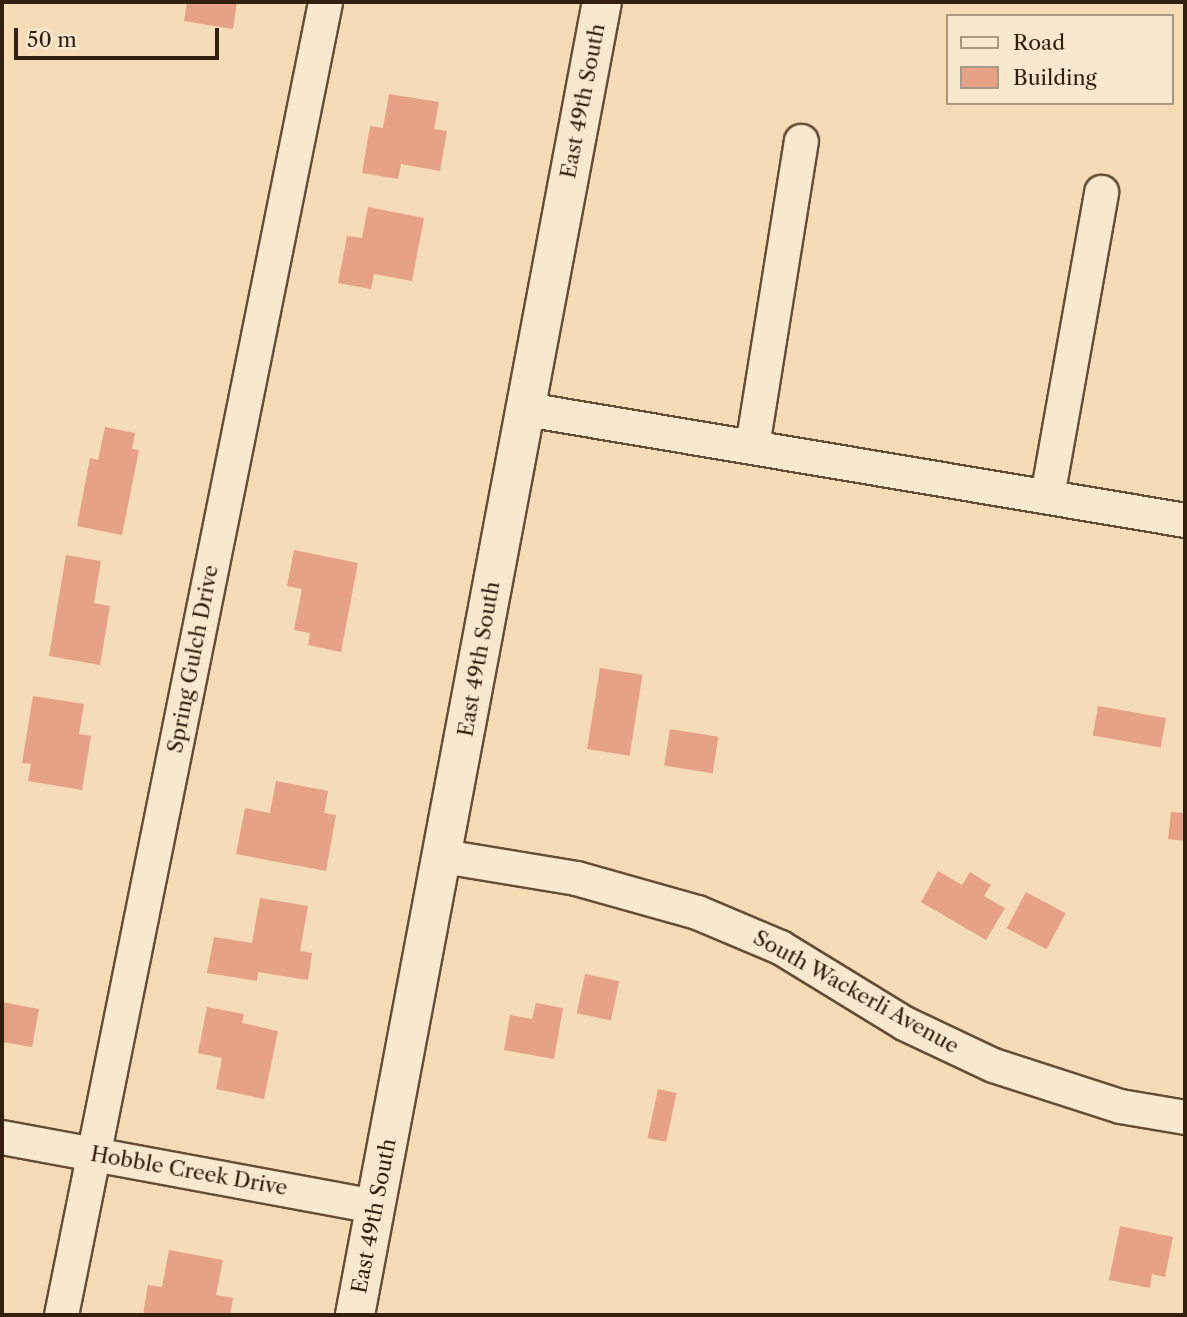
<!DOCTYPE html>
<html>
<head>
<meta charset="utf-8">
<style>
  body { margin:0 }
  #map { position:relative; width:1187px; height:1317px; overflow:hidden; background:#f5dbb6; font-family:"Libre Caslon Text",serif }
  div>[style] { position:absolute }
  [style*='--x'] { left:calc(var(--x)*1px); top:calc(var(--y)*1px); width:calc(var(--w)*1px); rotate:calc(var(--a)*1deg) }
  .building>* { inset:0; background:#e6a287; transform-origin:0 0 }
  .roads { filter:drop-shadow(2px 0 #644e37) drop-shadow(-2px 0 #644e37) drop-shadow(0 2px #644e37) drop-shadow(0 -2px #644e37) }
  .minor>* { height:33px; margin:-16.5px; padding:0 16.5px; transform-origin:16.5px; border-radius:16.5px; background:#f8e8d0 }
  .tertiary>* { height:38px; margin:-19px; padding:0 19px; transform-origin:19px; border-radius:19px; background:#f8e8d0 }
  span { translate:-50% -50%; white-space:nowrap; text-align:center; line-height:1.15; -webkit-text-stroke:5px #f8e8d0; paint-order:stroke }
  .street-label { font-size:21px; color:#331f0d }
  .frame { position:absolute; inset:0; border:4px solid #331f0d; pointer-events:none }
  .legend { position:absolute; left:946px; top:14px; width:228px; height:91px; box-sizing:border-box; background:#f8e8d0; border:2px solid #a99882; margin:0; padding:9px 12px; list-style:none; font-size:21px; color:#331f0d }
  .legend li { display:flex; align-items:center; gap:14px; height:35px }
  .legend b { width:35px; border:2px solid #a99882 }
  .scale { position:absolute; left:14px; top:28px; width:205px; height:32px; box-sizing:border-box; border:4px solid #331f0d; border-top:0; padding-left:9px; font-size:21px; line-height:24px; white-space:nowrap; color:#331f0d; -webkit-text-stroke:5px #f8e8d0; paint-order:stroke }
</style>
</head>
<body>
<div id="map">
  <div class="building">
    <i style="clip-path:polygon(187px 2px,237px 2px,233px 29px,184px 21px)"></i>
    <i style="clip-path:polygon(389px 94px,439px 102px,434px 129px,447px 131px,440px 171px,401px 164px,398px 179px,362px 173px,370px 126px,383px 128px)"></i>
    <i style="clip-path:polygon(368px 207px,424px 218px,412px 281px,374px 274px,371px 289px,338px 283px,347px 236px,362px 238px)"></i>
    <i style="clip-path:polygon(105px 427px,135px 433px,132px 449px,139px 450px,122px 535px,77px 526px,90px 458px,98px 460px)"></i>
    <i style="clip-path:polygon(294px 550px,358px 563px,341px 652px,308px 645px,310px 633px,294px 630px,302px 589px,287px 586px)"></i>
    <i style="clip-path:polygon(66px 555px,101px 561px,94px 603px,110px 606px,100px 665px,49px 656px)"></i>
    <i style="left:600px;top:668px;width:43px;height:82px;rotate:9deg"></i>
    <i style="clip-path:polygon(33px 696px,84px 704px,79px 734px,91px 736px,82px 790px,28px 781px,31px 764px,22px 763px)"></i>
    <i style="left:1098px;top:706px;width:69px;height:30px;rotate:10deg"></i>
    <i style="left:670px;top:729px;width:49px;height:37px;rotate:9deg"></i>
    <i style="clip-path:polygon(276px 781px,328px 791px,324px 813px,336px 815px,326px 871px,236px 854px,245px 808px,270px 813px)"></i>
    <i style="clip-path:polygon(1171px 812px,1185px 813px,1185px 841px,1168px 839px)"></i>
    <i style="clip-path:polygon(938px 871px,962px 885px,970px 872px,991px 885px,984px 896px,1005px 908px,986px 940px,921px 902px)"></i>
    <i style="left:1026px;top:892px;width:45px;height:41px;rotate:28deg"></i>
    <i style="clip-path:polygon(260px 898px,308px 906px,300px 951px,312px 953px,308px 980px,258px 972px,257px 981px,207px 973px,214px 937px,252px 943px)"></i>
    <i style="left:585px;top:974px;width:35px;height:40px;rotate:12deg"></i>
    <i style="clip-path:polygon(2px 1002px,39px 1009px,32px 1047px,2px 1042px)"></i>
    <i style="clip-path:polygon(536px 1003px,563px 1008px,554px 1059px,504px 1050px,510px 1015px,532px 1019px)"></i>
    <i style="clip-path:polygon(207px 1007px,244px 1014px,242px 1023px,278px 1031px,264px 1099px,216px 1089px,222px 1058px,198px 1053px)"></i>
    <i style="left:658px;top:1089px;width:19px;height:50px;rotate:12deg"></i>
    <i style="clip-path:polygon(1120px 1226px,1173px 1237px,1165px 1277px,1152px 1274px,1150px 1288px,1109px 1280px)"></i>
    <i style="clip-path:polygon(169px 1250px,223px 1260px,216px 1295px,233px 1298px,230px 1315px,143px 1315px,148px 1285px,162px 1287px)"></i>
  </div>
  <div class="roads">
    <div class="minor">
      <i style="--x:526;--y:409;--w:668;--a:9.56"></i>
      <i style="--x:752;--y:446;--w:309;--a:-80.9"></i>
      <i style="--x:1047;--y:496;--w:309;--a:-79.9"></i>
      <i style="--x:443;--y:856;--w:135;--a:9.4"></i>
      <i style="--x:576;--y:878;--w:126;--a:15.7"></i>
      <i style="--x:697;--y:912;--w:90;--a:22.9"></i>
      <i style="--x:780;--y:947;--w:145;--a:31.5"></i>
      <i style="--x:904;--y:1023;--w:98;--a:25.3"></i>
      <i style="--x:993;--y:1065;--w:133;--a:17.9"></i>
      <i style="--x:1120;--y:1106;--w:66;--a:9.6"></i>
      <i style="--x:2;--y:1137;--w:380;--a:10.5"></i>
      <i style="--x:61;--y:1315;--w:1339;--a:-78.63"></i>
    </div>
    <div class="tertiary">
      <i style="--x:355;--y:1315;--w:1336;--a:-79.35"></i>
    </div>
  </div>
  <div class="street-label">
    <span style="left:583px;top:101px;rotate:-79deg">East 49th South</span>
    <span style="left:193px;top:659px;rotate:-79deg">Spring Gulch Drive</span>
    <span style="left:479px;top:659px;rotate:-80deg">East 49th South</span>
    <span style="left:856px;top:992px;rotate:29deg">South Wackerli Avenue</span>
    <span style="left:189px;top:1171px;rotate:10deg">Hobble Creek Drive</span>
    <span style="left:374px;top:1216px;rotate:-79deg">East 49th South</span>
  </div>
  <div class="frame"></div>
  <ul class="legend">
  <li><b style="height:9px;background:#f8e8d0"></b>Road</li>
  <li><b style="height:19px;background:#e6a287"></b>Building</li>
  </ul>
  <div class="scale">50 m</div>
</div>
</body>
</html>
